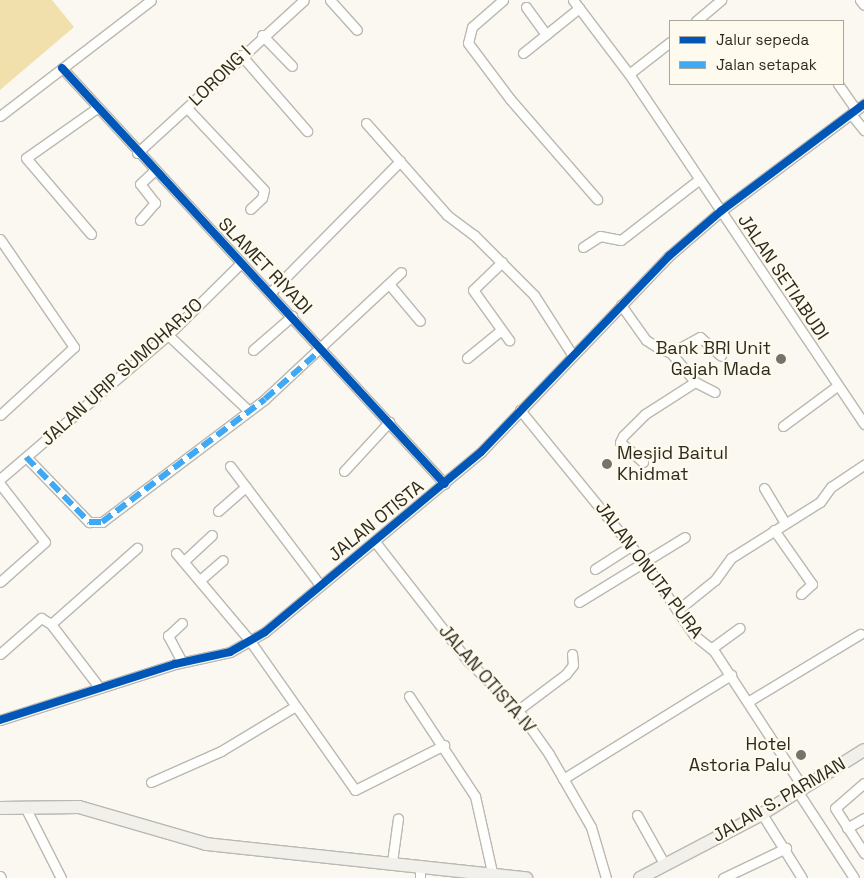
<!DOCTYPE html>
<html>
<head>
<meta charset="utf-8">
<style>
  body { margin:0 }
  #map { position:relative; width:864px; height:878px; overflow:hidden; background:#faf8f1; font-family:"Space Grotesk",sans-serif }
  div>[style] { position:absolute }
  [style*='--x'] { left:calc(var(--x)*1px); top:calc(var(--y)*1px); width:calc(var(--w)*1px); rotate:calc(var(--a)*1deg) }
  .green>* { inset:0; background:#f1e0ac }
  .roads { filter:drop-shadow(1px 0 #bbb8af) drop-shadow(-1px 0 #bbb8af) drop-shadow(0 1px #bbb8af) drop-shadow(0 -1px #bbb8af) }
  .street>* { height:9px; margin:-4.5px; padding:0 4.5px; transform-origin:4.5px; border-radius:4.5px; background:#fefefd }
  .secondary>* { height:12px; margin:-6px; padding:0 6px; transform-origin:6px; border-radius:6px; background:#f1f0eb }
  .quiet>* { height:6px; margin-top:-3px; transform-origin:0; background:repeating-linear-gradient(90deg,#3fa9f5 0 12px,transparent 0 18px) }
  .cycleway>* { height:8px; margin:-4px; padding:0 4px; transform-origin:4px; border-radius:4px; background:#0057b8 }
  .dots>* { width:14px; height:14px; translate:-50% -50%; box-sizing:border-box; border:2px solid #fefaed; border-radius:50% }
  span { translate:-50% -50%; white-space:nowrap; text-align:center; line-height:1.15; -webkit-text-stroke:4.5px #fefaed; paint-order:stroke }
  .street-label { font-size:18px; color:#2f2b1e }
  .poi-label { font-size:18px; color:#2f2b1e }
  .right { translate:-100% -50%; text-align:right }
  .left { translate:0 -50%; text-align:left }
  .legend { position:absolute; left:669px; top:20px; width:175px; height:65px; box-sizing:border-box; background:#fefaed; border:1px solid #aba79a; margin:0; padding:6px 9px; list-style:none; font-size:15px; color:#2f2b1e }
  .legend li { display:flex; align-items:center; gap:10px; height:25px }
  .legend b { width:25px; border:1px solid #aba79a }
</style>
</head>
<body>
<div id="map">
  <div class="green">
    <i style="clip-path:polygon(0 0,52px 0,74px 27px,0 90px)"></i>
  </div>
  <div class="roads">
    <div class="street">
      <i style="--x:330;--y:0;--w:40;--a:48"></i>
      <i style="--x:503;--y:0;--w:41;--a:138.9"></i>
      <i style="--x:472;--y:27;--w:16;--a:104"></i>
      <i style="--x:468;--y:43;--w:70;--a:53.1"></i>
      <i style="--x:510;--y:99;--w:133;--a:49"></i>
      <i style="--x:573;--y:0;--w:93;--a:52.9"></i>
      <i style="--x:629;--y:74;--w:422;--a:56.1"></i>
      <i style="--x:860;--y:0;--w:6;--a:51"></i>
      <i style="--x:526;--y:7;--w:34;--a:54"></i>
      <i style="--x:696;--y:21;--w:33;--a:-40"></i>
      <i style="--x:262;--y:35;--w:43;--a:45.9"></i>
      <i style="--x:523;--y:53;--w:72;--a:-38.8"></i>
      <i style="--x:241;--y:55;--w:101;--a:49"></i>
      <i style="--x:62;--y:68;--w:565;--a:47.37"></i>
      <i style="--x:629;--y:74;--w:52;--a:-38"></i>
      <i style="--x:838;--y:84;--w:32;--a:55"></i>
      <i style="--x:187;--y:108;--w:112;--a:46.8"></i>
      <i style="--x:264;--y:190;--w:8;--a:104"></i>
      <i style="--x:262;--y:198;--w:16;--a:137"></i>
      <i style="--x:851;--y:114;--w:21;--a:51"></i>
      <i style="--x:0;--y:116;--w:190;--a:-37.5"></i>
      <i style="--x:366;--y:123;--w:123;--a:48.6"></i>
      <i style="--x:447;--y:215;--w:34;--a:37"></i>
      <i style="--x:474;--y:235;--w:85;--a:45"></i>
      <i style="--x:534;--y:295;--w:72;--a:57.4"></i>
      <i style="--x:137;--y:153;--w:226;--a:-42.5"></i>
      <i style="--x:140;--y:220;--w:23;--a:-49"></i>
      <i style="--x:155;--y:203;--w:24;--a:-128"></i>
      <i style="--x:140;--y:184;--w:19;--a:-43"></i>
      <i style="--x:91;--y:234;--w:100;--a:-130.5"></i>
      <i style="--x:26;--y:158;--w:87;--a:-35.2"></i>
      <i style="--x:0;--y:239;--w:131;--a:55.6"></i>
      <i style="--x:74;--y:347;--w:100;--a:137.4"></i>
      <i style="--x:583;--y:247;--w:20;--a:-33"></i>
      <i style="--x:600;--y:236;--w:21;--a:11"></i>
      <i style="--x:621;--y:240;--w:96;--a:-37.8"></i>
      <i style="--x:502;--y:262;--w:40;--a:136"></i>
      <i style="--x:473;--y:290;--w:62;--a:54.2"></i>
      <i style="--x:389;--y:284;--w:48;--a:50"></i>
      <i style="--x:271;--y:292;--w:184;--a:-45.4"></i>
      <i style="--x:621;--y:305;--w:43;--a:54.5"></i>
      <i style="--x:646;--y:340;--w:13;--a:32"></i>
      <i style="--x:657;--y:347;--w:15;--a:23"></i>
      <i style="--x:671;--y:353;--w:33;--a:-29"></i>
      <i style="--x:700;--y:337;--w:28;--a:42"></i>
      <i style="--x:168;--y:335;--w:111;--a:43.2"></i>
      <i style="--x:253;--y:350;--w:52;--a:-41.1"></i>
      <i style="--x:671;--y:353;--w:38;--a:50"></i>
      <i style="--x:695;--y:382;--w:22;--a:27"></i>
      <i style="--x:467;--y:358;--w:43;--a:-39.3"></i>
      <i style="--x:520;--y:410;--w:196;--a:50.8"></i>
      <i style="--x:644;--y:562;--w:88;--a:55.6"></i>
      <i style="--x:694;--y:635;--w:26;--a:39"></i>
      <i style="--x:714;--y:651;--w:161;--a:56.9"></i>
      <i style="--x:783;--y:426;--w:67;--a:-36.5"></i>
      <i style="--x:26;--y:457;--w:91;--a:45.9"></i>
      <i style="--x:89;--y:522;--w:13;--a:0"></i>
      <i style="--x:102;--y:522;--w:204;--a:-37"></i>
      <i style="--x:265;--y:399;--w:186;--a:-43"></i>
      <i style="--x:643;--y:462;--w:30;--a:-139"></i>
      <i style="--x:620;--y:442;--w:7;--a:-63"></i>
      <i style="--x:623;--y:436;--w:31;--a:-45"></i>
      <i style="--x:645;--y:414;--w:59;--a:-32.6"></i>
      <i style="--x:230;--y:466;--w:149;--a:52.9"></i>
      <i style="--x:344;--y:471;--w:67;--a:-47.4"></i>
      <i style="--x:0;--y:479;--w:221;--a:-40.6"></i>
      <i style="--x:168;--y:335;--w:103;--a:-44.6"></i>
      <i style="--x:0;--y:484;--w:73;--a:52.2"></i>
      <i style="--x:45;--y:542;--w:60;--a:138.4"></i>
      <i style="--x:764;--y:488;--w:41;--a:59"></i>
      <i style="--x:218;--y:511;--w:37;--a:-41"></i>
      <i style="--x:774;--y:530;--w:66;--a:54.9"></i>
      <i style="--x:812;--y:584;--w:15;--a:138"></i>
      <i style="--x:376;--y:543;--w:150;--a:52.1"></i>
      <i style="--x:468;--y:661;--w:70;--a:44.4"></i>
      <i style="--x:518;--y:710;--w:54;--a:54.8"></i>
      <i style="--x:549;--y:754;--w:84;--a:60.1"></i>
      <i style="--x:591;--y:827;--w:53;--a:73.6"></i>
      <i style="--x:176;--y:553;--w:115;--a:49.9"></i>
      <i style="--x:250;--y:641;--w:182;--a:54.8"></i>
      <i style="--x:355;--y:790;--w:100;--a:-26.8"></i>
      <i style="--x:184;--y:561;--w:38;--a:-43"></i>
      <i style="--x:595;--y:569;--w:43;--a:-32.6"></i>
      <i style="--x:200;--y:580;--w:30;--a:-41"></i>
      <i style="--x:579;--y:602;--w:124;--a:-31.5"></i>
      <i style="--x:679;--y:609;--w:46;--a:-38.9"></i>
      <i style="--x:715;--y:580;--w:27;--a:-54"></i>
      <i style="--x:731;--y:558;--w:105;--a:-32.2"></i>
      <i style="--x:820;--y:502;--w:19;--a:-54"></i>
      <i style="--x:831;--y:487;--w:40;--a:-34"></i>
      <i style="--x:712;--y:648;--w:34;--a:-36"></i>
      <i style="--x:0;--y:654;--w:55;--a:-41.3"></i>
      <i style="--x:41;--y:618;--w:12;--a:31"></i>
      <i style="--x:182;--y:662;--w:30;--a:-118"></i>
      <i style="--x:168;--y:636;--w:19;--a:-43"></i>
      <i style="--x:99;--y:687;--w:79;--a:-127.3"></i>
      <i style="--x:51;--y:624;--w:115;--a:-41.5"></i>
      <i style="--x:409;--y:696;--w:120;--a:56.6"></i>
      <i style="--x:475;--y:796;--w:78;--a:77.4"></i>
      <i style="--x:749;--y:701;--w:130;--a:-31.1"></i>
      <i style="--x:518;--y:710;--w:60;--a:-36.9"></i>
      <i style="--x:566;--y:674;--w:11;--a:-52"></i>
      <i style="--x:573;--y:665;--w:11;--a:-95"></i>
      <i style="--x:0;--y:720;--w:184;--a:-17.7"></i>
      <i style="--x:175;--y:664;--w:56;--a:-12.3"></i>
      <i style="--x:230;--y:652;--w:40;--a:-29.7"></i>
      <i style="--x:265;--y:632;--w:281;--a:-39.8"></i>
      <i style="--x:481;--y:452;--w:272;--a:-46.2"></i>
      <i style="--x:669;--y:256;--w:69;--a:-40.9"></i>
      <i style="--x:721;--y:211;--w:179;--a:-36.8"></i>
      <i style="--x:563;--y:779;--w:198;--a:-31.8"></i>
      <i style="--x:151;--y:782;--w:77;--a:-23.9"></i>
      <i style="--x:221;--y:751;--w:85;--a:-31.1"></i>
      <i style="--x:864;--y:783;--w:38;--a:139"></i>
      <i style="--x:835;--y:808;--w:54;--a:57.2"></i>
      <i style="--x:796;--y:789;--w:106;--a:56.9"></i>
      <i style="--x:25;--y:807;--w:80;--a:63.1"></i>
      <i style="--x:762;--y:814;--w:75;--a:58"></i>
      <i style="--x:637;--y:815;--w:57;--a:60.8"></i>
      <i style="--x:847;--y:828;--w:20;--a:-30"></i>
      <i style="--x:392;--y:862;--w:44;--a:-82.2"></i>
      <i style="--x:420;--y:865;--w:13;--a:90"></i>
      <i style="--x:0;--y:876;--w:2;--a:63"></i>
      <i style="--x:723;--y:878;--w:70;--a:-25.5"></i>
    </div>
    <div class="secondary">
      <i style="--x:0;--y:808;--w:79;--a:-0.7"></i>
      <i style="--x:79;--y:807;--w:132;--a:16.2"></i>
      <i style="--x:206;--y:844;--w:322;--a:6.1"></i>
      <i style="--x:640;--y:878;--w:138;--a:-27.7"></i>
      <i style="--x:762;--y:814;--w:120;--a:-32.1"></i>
    </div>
  </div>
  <div class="quiet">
    <i style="--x:26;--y:457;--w:91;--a:45.9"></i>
    <i style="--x:89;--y:522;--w:13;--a:0"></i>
    <i style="--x:102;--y:522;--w:204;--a:-37"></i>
    <i style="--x:265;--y:399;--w:76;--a:-41.3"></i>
  </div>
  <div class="cycleway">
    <i style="--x:62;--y:68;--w:565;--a:47.37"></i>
    <i style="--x:0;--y:720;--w:184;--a:-17.7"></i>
    <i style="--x:175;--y:664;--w:56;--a:-12.3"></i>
    <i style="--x:230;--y:652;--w:40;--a:-29.7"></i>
    <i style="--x:265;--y:632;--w:281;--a:-39.8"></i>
    <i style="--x:481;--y:452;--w:272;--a:-46.2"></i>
    <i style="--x:669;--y:256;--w:69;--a:-40.9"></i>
    <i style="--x:721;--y:211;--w:179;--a:-36.8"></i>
  </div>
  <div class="dots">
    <i style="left:781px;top:359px;background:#767368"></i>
    <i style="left:607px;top:464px;background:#767368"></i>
    <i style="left:801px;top:755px;background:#767368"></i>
  </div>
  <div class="street-label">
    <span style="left:220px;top:76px;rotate:-44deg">LORONG I</span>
    <span style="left:265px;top:266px;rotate:46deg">SLAMET RIYADI</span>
    <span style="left:783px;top:277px;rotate:56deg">JALAN SETIABUDI</span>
    <span style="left:122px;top:372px;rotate:-42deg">JALAN URIP SUMOHARJO</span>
    <span style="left:376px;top:521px;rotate:-39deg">JALAN OTISTA</span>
    <span style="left:649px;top:570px;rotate:53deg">JALAN ONUTA PURA</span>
    <span style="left:487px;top:679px;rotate:49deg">JALAN OTISTA IV</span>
    <span style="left:779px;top:800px;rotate:-30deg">JALAN S. PARMAN</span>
  </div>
  <div class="poi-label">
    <span class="right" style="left:771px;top:359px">Bank BRI Unit<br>Gajah Mada</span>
    <span class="left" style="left:617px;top:464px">Mesjid Baitul<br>Khidmat</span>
    <span class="right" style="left:791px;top:755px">Hotel<br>Astoria Palu</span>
  </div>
  <ul class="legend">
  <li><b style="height:6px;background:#0057b8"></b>Jalur sepeda</li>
  <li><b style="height:6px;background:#3fa9f5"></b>Jalan setapak</li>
  </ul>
</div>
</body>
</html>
